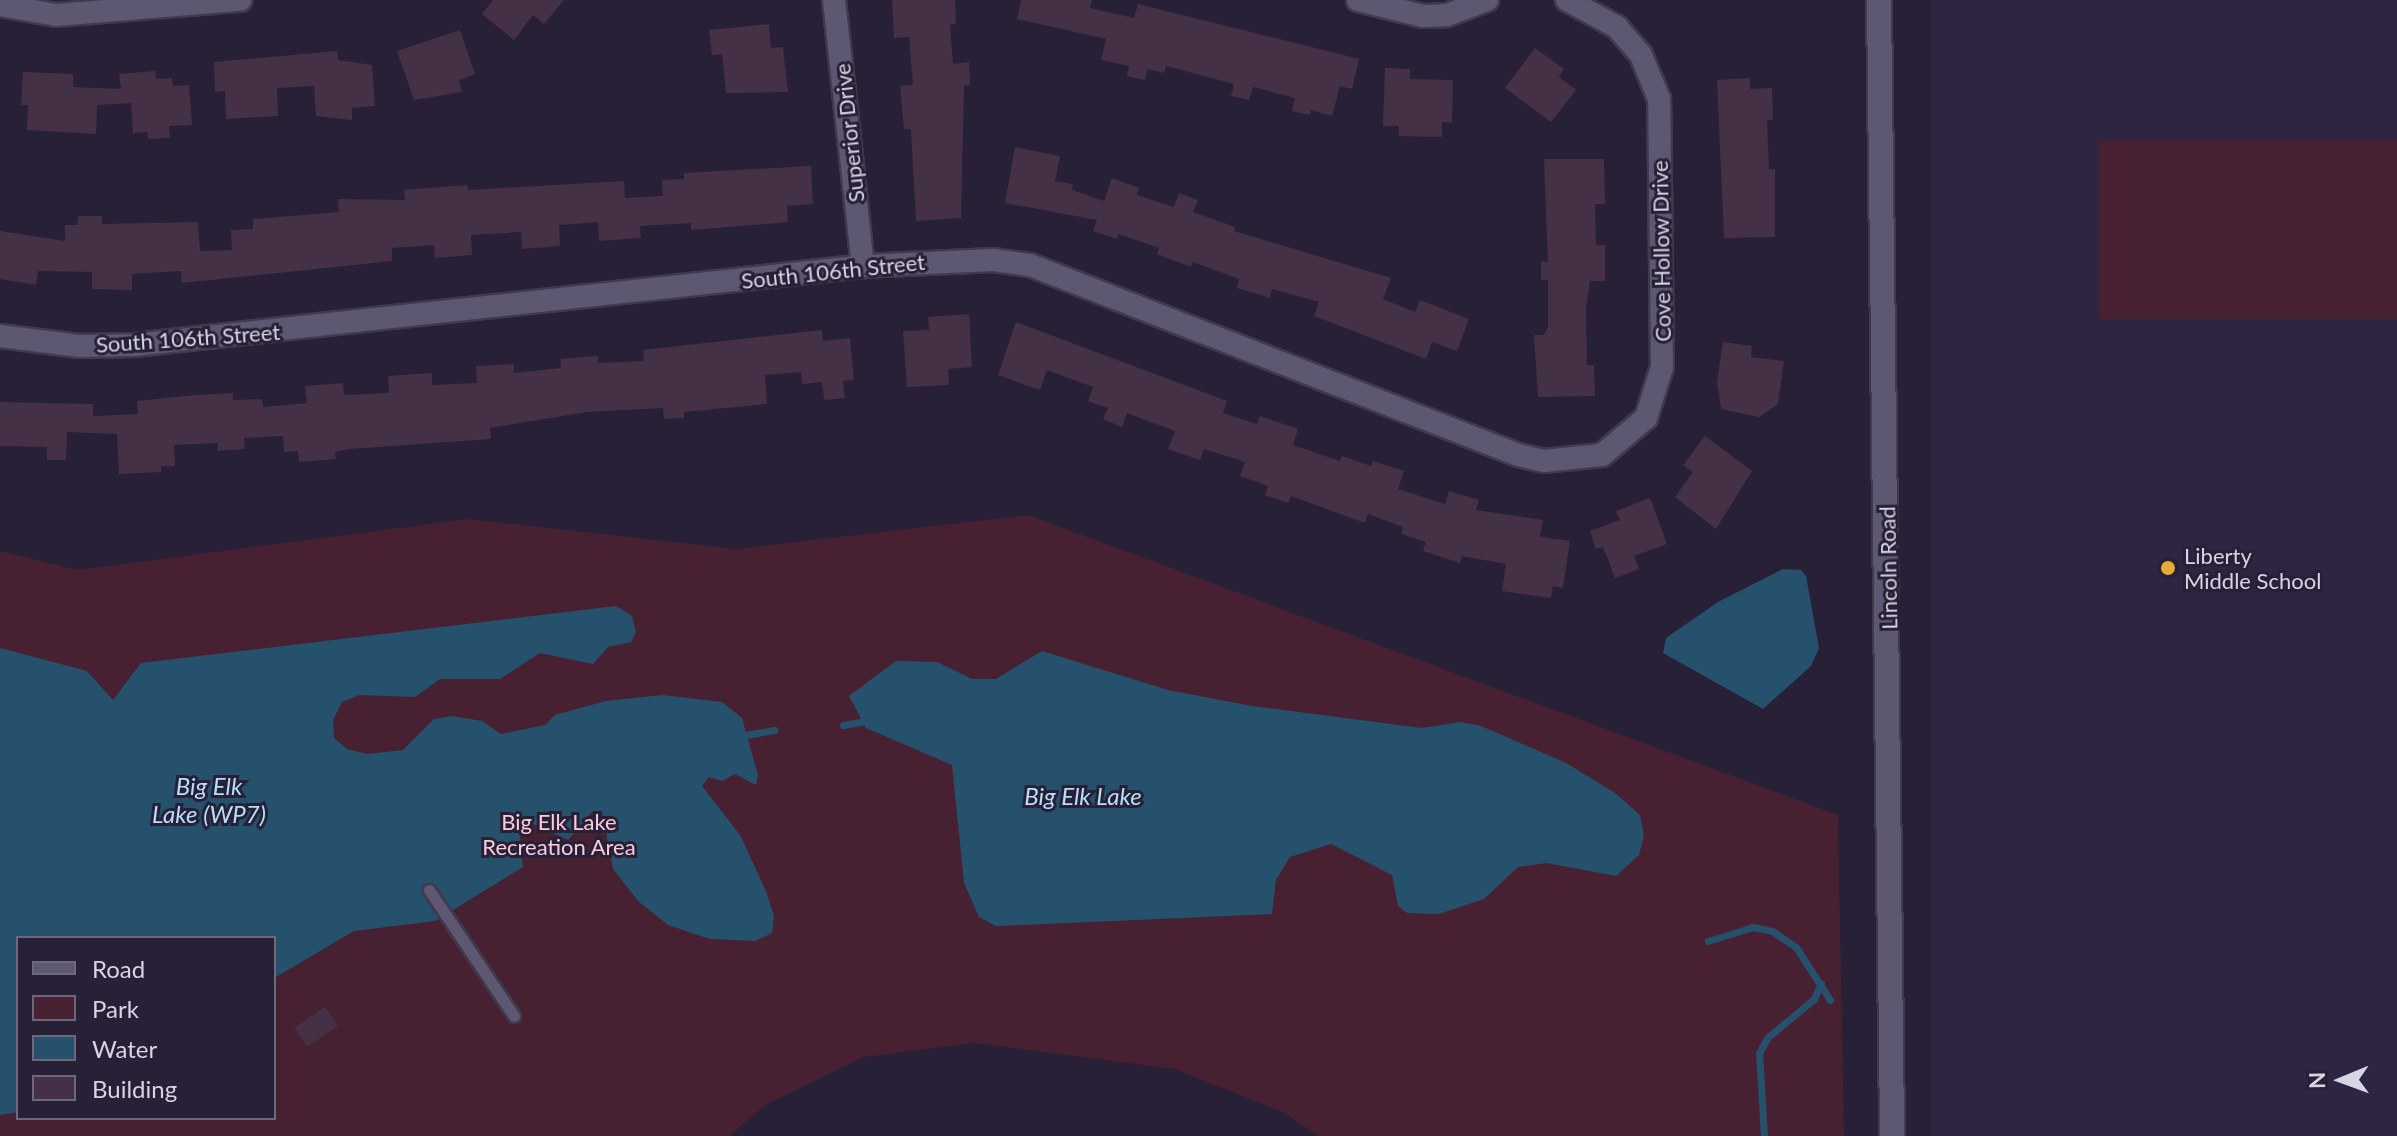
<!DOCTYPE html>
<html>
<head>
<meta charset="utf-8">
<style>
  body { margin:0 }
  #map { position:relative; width:2397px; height:1136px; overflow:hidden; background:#272037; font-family:Lato,sans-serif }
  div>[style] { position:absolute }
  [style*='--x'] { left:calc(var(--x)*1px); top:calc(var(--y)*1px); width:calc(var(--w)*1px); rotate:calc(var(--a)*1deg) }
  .built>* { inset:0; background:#2e2543; transform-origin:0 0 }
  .green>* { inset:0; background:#472131; transform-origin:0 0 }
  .water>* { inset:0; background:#26516d }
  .stream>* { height:7px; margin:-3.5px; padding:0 3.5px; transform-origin:3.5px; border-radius:3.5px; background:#26516d }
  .building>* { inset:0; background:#443145; transform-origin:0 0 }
  .roads { filter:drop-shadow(2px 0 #403a4d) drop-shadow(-2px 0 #403a4d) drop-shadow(0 2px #403a4d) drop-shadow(0 -2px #403a4d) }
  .lane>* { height:11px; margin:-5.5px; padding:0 5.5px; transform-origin:5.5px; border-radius:5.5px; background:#5e5772 }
  .street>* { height:22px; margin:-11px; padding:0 11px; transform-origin:11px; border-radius:11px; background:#5e5772 }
  .secondary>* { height:24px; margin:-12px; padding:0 12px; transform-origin:12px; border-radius:12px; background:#5e5772 }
  .dots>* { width:22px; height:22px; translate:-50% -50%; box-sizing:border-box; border:4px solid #272037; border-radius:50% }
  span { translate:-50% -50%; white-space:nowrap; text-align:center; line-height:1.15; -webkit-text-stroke:6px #272037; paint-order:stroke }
  .street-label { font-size:22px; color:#d7d4e3 }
  .poi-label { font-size:22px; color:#d7d4e3 }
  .left { translate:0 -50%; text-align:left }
  .park-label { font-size:22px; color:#f9cadb }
  .water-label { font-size:24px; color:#b5defa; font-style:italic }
  .legend { position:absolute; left:16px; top:936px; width:260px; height:184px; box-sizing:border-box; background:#272037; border:2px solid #6d687c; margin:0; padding:10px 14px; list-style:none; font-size:24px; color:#d7d4e3 }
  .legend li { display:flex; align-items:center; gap:16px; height:40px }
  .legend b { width:40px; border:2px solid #6d687c }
  .north { position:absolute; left:2301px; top:1040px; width:80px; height:80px; -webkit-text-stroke:6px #272037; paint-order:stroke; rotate:269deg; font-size:22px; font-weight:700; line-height:32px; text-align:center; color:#d7d4e3 }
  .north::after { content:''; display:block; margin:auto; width:28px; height:36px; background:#d7d4e3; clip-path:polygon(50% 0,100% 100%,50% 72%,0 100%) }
</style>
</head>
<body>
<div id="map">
  <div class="built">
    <i style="left:1931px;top:0;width:466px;height:1136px"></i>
  </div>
  <div class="green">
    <i style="left:2397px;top:140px;width:179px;height:298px;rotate:90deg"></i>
    <i style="clip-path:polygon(evenodd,1028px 515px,1838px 815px,1844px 1136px,1319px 1136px,1281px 1111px,1175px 1069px,975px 1043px,864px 1057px,767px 1104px,729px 1136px,0 1136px,0 551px,77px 570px,468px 519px,736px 549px,1028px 515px,18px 938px,274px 938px,274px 1118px,18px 1118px,18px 938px)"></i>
  </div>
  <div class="water">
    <i style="clip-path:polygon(1783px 569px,1801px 570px,1806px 576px,1819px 648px,1811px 666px,1763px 709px,1663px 653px,1666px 638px,1718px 602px)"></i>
    <i style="clip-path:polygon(616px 606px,632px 616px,636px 632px,631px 642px,608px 647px,593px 664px,540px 653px,500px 679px,440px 679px,415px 697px,359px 695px,342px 702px,333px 720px,334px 738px,347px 749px,367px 754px,403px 750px,434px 719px,451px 716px,482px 721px,501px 734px,545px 725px,555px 715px,606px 701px,663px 695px,722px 702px,742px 718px,758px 775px,756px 785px,735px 774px,722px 781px,709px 777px,702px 786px,740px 835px,766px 891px,774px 916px,772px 933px,755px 941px,710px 939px,668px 925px,638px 901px,613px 869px,602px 811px,592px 812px,568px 840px,518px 817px,523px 867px,435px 921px,354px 931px,276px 977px,274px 938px,18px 938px,18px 1112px,0 1115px,0 648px,87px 671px,113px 700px,141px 663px)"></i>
    <i style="clip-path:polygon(1042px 651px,1168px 690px,1252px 706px,1422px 728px,1461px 722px,1481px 726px,1566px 763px,1615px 793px,1640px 815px,1644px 836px,1639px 855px,1616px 876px,1547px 863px,1518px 867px,1484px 899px,1439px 914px,1407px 913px,1398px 906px,1392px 875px,1331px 844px,1290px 857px,1276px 880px,1272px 914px,996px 926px,979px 917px,964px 883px,952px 765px,866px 728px,849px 696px,896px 661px,937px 662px,972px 679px,996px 679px)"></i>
  </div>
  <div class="stream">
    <i style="--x:843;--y:725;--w:28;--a:-10"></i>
    <i style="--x:740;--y:736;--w:35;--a:-10"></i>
    <i style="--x:1708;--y:941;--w:47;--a:-17.3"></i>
    <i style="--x:1753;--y:927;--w:19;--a:12"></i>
    <i style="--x:1772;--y:931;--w:29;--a:34"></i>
    <i style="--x:1796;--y:947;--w:63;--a:57.3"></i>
    <i style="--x:1764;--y:1136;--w:83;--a:-93.4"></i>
    <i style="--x:1759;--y:1053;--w:18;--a:-61"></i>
    <i style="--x:1768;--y:1037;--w:60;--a:-39.6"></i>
    <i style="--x:1814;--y:999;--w:17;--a:-66"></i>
  </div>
  <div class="building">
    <i style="clip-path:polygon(493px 0,564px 0,544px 24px,533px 15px,514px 40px,482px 14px)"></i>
    <i style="clip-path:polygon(892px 0,955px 0,956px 24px,950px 25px,953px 64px,969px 62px,970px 85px,964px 86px,961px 218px,916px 221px,911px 129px,904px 129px,900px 86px,913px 85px,909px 37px,894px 38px)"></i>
    <i style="clip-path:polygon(1021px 0,1092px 0,1090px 8px,1134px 18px,1138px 4px,1359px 59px,1352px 89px,1340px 86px,1332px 116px,1311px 110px,1310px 115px,1292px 111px,1295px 98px,1253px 87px,1249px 100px,1231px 96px,1234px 84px,1166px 66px,1164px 73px,1147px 69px,1145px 80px,1127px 76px,1129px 66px,1101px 60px,1106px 39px,1017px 19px)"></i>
    <i style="clip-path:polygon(769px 24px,771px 48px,783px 47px,788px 92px,726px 93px,722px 54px,712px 55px,709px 30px)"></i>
    <i style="clip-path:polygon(460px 30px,475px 74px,459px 80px,462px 92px,414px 100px,397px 51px)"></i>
    <i style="clip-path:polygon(1535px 48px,1564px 69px,1559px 77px,1576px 90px,1551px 122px,1505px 88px)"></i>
    <i style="clip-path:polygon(337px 51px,338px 60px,372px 65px,375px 106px,352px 108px,352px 120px,316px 116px,314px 86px,277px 88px,278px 116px,226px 119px,225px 91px,215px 92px,214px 62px)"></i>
    <i style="clip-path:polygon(1385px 68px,1410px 69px,1410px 79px,1453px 80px,1452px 123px,1442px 122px,1442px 137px,1399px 136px,1399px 126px,1383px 126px)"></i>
    <i style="clip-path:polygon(155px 71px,156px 79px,172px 78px,173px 86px,189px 85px,192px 125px,169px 126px,170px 138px,148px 139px,147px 132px,133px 133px,131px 103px,97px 105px,96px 134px,27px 130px,28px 105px,21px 105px,23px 72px,73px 74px,73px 87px,121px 89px,119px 74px)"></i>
    <i style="clip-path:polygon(1750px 78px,1750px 89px,1772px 88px,1773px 120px,1767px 120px,1769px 169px,1775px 169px,1775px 237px,1724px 238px,1717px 80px)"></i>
    <i style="clip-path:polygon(1015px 147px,1060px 156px,1055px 181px,1073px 184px,1072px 190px,1104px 201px,1112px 178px,1139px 188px,1137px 195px,1174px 207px,1179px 193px,1198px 200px,1193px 212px,1235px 227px,1234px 231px,1391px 278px,1383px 299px,1415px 312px,1420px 300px,1469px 319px,1457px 351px,1432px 342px,1426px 359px,1314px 316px,1319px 302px,1272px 289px,1270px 298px,1237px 288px,1239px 279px,1193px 262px,1191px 267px,1157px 254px,1159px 248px,1119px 234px,1117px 239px,1093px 231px,1097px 220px,1005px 203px)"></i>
    <i style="clip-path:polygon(1544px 159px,1604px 159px,1605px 204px,1595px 204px,1596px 245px,1605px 245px,1605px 281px,1590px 281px,1586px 308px,1587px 365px,1594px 365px,1595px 396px,1538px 397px,1534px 335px,1544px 335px,1548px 327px,1548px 280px,1541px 280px,1541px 262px,1548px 262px)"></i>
    <i style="clip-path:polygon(811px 166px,813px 204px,787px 206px,788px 222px,691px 230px,691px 223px,640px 226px,641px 238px,599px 241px,598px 222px,559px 225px,560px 246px,522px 249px,521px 232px,471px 235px,472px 255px,435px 258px,434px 245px,392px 248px,392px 261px,182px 283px,181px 271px,132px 274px,132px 290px,92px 289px,92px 272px,38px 271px,36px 285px,0 279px,0 231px,65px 241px,65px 225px,77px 225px,78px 216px,102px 216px,102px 224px,198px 222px,200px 251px,232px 250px,231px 230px,253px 229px,253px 219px,339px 212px,338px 199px,405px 200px,404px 190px,467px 185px,468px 190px,624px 181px,625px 198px,663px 196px,662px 180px,684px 179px,684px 173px)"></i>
    <i style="clip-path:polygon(969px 314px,972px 367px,948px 369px,949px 385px,907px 387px,903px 331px,929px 330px,928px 317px)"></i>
    <i style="clip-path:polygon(1016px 322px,1227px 401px,1223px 413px,1257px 424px,1260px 416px,1298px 429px,1293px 445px,1340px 461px,1342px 456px,1371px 466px,1373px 461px,1404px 471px,1398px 489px,1445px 504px,1449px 491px,1479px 500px,1476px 510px,1543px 520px,1540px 537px,1570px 541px,1563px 588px,1553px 586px,1551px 598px,1502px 591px,1506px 564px,1462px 556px,1460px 563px,1423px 551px,1426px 542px,1401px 534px,1403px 527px,1368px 514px,1365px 523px,1291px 496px,1288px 503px,1265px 495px,1268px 486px,1240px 476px,1245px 462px,1204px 449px,1200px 460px,1168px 449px,1175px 431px,1127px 413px,1122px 427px,1103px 419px,1108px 408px,1088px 401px,1093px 387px,1047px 370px,1040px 390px,998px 375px)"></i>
    <i style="clip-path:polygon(822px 330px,823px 341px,850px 338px,854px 380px,843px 381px,845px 398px,824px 400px,822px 382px,802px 384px,801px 372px,765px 375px,767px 404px,684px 412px,684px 418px,664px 419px,663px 408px,587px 412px,490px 428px,491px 439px,349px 449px,335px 452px,336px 459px,299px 462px,298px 451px,284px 452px,283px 436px,244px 438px,245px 449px,218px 451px,218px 443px,174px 445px,175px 466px,161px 466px,161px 472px,119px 474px,117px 434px,67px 432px,66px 460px,47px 460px,47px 447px,0 446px,0 402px,93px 404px,93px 416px,138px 414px,137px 401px,196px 395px,233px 393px,233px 400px,262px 399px,263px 407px,307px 403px,305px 386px,343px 383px,344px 395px,389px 393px,388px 376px,432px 373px,432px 385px,477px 383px,476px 366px,514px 364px,514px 373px,561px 368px,560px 359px,598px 356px,598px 363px,644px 361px,643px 350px)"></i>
    <i style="clip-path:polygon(1723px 342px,1752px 346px,1751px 357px,1784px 361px,1778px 404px,1759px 417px,1721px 409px,1717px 382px)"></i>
    <i style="clip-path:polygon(1705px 436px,1752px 471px,1716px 529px,1675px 497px,1693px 472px,1683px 465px)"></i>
    <i style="clip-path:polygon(1650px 498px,1667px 544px,1634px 556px,1639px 569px,1615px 578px,1603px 547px,1596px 549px,1590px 531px,1620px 520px,1616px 511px)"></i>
    <i style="left:325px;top:1007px;width:23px;height:37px;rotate:56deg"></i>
  </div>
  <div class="roads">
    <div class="lane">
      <i style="--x:429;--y:890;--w:152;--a:56"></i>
    </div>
    <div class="street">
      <i style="--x:834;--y:0;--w:268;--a:83.8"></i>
      <i style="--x:1358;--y:0;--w:67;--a:13.8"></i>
      <i style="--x:1423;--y:16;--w:24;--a:-2"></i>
      <i style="--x:1447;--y:15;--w:43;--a:-20.6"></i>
      <i style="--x:0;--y:5;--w:57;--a:10.1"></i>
      <i style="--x:56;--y:15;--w:185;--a:-4.7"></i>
      <i style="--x:0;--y:336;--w:80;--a:7.2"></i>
      <i style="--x:79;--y:346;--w:55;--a:-1"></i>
      <i style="--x:134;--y:345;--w:733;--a:-6.18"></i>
      <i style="--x:863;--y:266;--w:130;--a:-2.6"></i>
      <i style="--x:993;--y:260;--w:37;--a:8"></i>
      <i style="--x:1030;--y:265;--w:524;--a:21.27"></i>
      <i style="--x:1518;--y:455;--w:27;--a:13"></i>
      <i style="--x:1544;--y:461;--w:58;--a:-5.9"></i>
      <i style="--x:1602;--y:455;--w:57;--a:-40.1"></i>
      <i style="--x:1646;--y:418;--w:53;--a:-72.6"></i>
      <i style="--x:1662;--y:367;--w:268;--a:-90.6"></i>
      <i style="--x:1659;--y:99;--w:48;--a:-112.2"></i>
      <i style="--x:1641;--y:55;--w:37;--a:-131"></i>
      <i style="--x:1617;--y:27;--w:57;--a:-151.6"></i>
    </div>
    <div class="secondary">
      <i style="--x:1879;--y:0;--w:1136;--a:89.34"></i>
    </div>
  </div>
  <div class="dots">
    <i style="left:2168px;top:568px;background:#e6ac36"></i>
  </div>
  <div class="street-label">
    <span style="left:849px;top:133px;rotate:-96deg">Superior Drive</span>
    <span style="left:1661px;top:251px;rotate:-91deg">Cove Hollow Drive</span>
    <span style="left:833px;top:271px;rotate:-6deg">South 106th Street</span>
    <span style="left:188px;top:338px;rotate:-4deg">South 106th Street</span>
    <span style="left:1888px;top:568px;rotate:-91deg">Lincoln Road</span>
  </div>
  <div class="poi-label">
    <span class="left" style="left:2184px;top:568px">Liberty<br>Middle School</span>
  </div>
  <div class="park-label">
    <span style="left:559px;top:834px">Big Elk Lake<br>Recreation Area</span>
  </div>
  <div class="water-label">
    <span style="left:209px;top:800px">Big Elk<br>Lake (WP7)</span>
    <span style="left:1083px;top:796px">Big Elk Lake</span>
  </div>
  <ul class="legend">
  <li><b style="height:10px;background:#5e5772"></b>Road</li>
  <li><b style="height:22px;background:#472131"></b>Park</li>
  <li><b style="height:22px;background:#26516d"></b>Water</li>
  <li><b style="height:22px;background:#443145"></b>Building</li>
  </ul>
  <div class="north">N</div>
</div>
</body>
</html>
